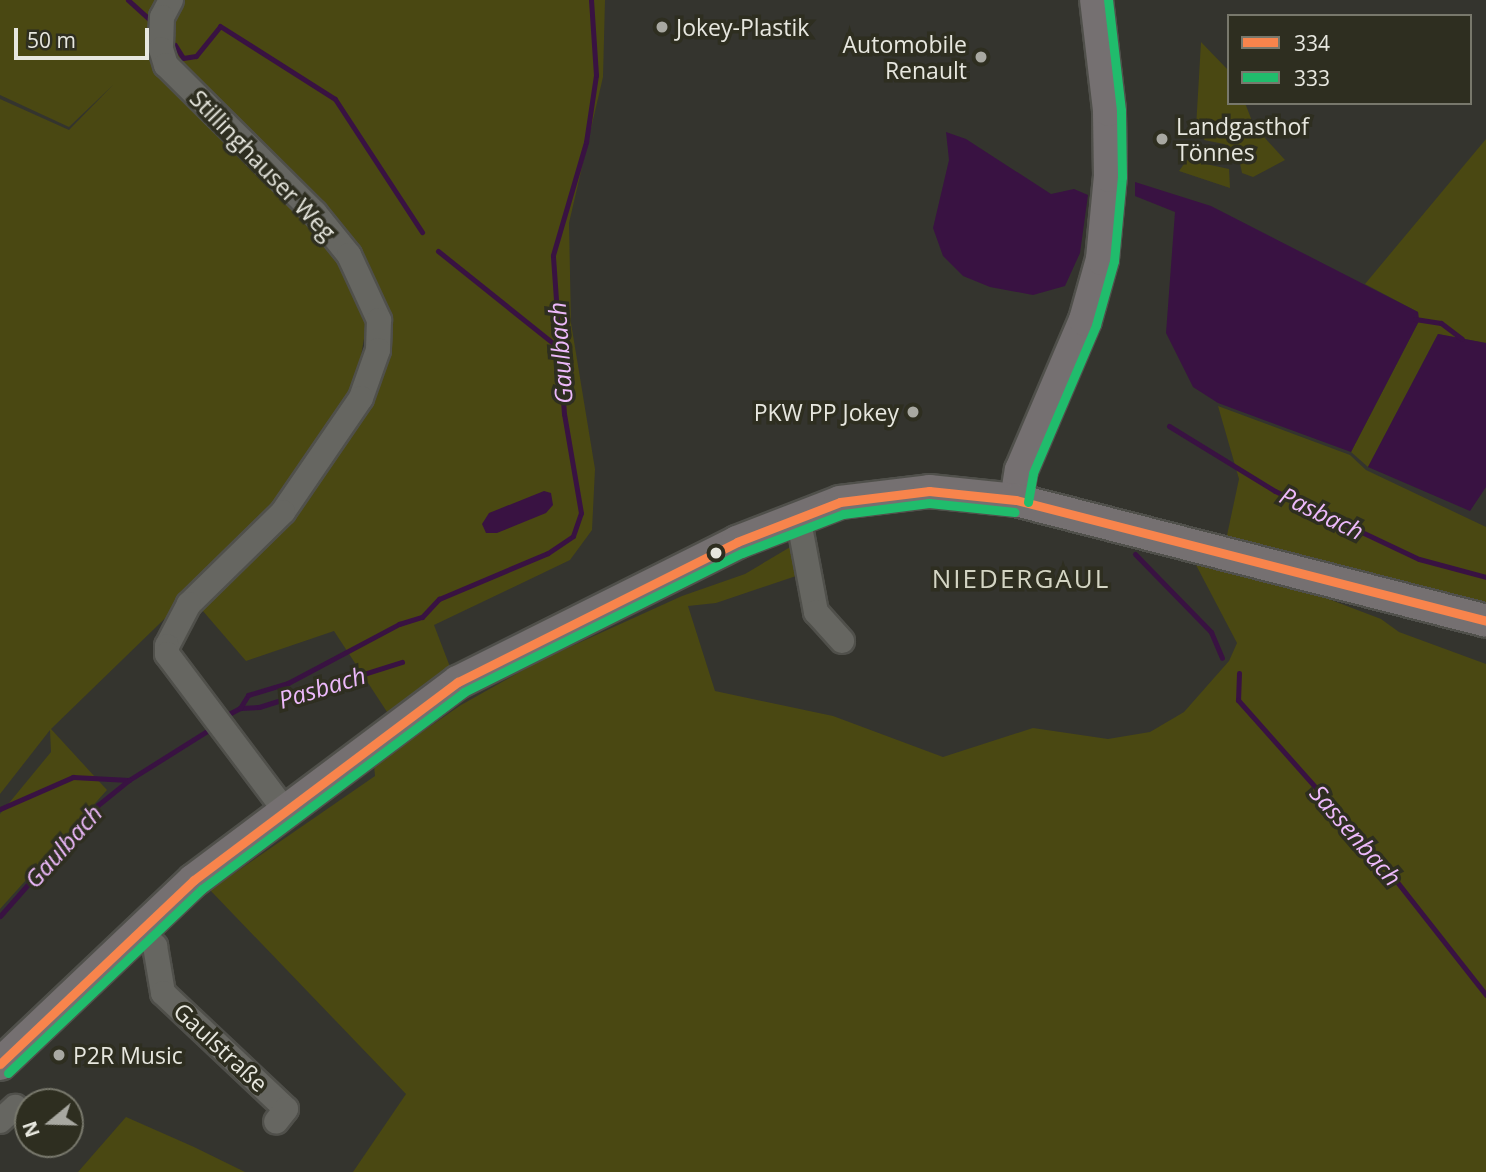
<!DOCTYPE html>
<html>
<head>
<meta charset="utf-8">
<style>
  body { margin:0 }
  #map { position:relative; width:1486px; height:1172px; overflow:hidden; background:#34342e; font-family:"Open Sans",sans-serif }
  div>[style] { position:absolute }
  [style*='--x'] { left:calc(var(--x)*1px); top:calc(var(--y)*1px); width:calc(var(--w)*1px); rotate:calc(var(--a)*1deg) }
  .green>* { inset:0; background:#4a4812 }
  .water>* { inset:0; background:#391242 }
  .stream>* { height:5px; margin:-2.5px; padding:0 2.5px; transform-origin:2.5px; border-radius:2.5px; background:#391242 }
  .roads { filter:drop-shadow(2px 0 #50504b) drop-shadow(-2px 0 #50504b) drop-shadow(0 2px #50504b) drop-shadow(0 -2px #50504b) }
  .minor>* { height:24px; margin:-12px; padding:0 12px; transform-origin:12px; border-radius:12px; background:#666661 }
  .major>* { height:32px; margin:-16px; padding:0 16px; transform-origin:16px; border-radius:16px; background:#757071 }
  .bus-1>* { height:9px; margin:-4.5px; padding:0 4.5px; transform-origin:4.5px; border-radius:4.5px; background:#f8844c }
  .bus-2>* { height:9px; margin:-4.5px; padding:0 4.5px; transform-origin:4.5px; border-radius:4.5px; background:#20bc6c }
  .dots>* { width:19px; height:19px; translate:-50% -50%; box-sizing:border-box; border:4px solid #2e2e20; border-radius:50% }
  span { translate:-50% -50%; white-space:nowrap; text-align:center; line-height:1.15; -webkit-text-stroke:7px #2e2e20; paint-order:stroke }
  .poi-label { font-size:23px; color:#e7e7df }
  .left { translate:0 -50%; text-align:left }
  .right { translate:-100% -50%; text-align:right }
  .street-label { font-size:23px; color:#e7e7df }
  .water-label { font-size:24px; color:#edb9fb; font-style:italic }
  .quarter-label { font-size:26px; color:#d4d5c4; letter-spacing:2px }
  .legend { position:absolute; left:1227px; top:14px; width:245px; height:91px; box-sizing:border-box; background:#2e2e20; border:2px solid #78786c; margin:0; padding:9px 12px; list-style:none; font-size:21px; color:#e7e7df }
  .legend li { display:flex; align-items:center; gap:14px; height:35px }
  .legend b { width:35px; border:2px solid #78786c }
  .north { position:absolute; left:14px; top:1088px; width:70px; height:70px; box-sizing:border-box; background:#2e2e20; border:2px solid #78786c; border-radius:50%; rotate:251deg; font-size:19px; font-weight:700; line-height:28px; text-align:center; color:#e7e7df }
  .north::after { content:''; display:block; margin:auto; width:24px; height:32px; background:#a8a8a1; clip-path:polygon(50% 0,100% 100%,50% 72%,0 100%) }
  .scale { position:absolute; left:14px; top:28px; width:135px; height:32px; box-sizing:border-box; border:4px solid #e7e7df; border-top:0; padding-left:9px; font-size:21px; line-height:24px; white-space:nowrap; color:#e7e7df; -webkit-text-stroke:5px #2e2e20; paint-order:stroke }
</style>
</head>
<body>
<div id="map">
  <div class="green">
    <i style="clip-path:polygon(evenodd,0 0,605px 0,603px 77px,569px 223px,571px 323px,595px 469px,592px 530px,570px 560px,434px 625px,452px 672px,389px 715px,334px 631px,246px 661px,196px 603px,257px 529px,51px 729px,107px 790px,0 909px,0 814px,51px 752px,50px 730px,0 794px,0 99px,69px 130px,113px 85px,69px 127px,0 95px,0 0,160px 76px,353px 256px,372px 334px,357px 379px,366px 327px,350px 259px,160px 76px)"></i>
    <i style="clip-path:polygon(1201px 42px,1229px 71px,1229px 103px,1245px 103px,1254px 126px,1285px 160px,1253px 177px,1242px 173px,1238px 154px,1224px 144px,1204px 140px,1207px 129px,1196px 128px)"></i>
    <i style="clip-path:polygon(1486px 139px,1486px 343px,1438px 334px,1368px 467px,1351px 452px,1419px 321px,1418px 312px,1365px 284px)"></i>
    <i style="clip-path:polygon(1187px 160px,1229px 169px,1230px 188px,1179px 171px)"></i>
    <i style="clip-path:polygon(1218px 406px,1350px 455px,1366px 470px,1486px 527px,1486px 607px,1226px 540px,1239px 479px)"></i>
    <i style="clip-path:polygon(797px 543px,802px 574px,716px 603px,688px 606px,715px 691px,833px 716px,943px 757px,1033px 728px,1108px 739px,1150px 732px,1184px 712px,1229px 661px,1237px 643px,1196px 565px,1318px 595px,1381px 619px,1399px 632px,1486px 664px,1486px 1172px,353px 1172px,406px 1094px,210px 890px,375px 776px,374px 765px,461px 705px,541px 660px,682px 596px,745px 574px)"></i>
    <i style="clip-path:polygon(126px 1117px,194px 1147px,245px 1172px,78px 1172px)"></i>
  </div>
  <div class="water">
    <i style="clip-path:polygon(946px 132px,966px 139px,1051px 194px,1074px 189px,1088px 195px,1080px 253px,1065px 286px,1033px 295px,990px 287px,963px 276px,943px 256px,933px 228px,949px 160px)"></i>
    <i style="clip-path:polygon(1135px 182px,1211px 206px,1418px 312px,1419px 321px,1351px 452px,1218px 403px,1193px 387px,1166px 333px,1175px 212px,1135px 196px)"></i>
    <i style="clip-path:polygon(1438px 334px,1486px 343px,1486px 487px,1470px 511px,1368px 467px)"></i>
    <i style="clip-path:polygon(544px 491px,551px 493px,553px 505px,546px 513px,497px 533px,486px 533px,482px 524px,489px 513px)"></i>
  </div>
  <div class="stream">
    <i style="--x:128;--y:0;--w:30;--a:42"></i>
    <i style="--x:175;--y:45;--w:15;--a:58"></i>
    <i style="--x:183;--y:58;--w:13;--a:-9"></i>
    <i style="--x:196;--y:56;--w:38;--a:-51"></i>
    <i style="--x:220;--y:26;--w:136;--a:32.4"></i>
    <i style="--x:335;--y:99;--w:159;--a:56.8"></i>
    <i style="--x:438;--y:251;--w:155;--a:38.7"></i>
    <i style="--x:1415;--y:319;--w:26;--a:9"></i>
    <i style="--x:1441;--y:323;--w:26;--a:37"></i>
    <i style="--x:1169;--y:426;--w:124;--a:31.5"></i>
    <i style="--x:1275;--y:491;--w:159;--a:25.3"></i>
    <i style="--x:1419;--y:559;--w:69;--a:15"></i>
    <i style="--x:1135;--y:554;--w:109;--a:45.7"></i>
    <i style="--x:1211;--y:632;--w:28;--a:67"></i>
    <i style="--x:1239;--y:673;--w:27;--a:92"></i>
    <i style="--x:1238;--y:700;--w:213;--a:48.4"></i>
    <i style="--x:1379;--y:859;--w:173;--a:51.8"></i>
    <i style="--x:240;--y:708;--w:19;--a:-3"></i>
    <i style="--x:259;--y:707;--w:150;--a:-17.5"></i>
    <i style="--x:225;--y:716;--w:17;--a:-28"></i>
    <i style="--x:240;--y:708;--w:15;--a:-58"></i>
    <i style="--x:248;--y:695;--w:42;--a:-16.7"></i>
    <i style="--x:288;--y:683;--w:126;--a:-28"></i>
    <i style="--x:399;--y:624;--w:24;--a:-17"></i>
    <i style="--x:422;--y:617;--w:25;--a:-47"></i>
    <i style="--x:439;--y:599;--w:118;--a:-22.9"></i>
    <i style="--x:548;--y:553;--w:30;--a:-34"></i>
    <i style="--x:573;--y:536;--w:24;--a:-71"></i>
    <i style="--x:581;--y:513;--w:100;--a:-99.7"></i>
    <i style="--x:564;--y:414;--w:159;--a:-94"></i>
    <i style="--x:553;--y:255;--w:118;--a:-73.7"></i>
    <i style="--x:586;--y:142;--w:68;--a:-81.5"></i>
    <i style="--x:596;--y:75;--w:75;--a:-93.8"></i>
    <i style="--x:0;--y:809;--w:80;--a:-23.7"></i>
    <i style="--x:73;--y:777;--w:56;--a:3.1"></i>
    <i style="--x:129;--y:780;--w:98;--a:-32.1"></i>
    <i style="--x:0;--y:916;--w:148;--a:-48.6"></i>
    <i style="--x:98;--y:805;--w:40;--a:-39"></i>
  </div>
  <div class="roads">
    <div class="minor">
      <i style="--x:171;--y:0;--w:19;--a:118"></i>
      <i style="--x:162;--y:17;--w:32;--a:92"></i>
      <i style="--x:161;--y:49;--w:17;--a:73"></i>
      <i style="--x:166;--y:65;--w:210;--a:44.8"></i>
      <i style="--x:315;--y:213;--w:54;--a:51"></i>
      <i style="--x:349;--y:255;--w:72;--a:65.2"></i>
      <i style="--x:379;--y:320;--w:30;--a:92"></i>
      <i style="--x:378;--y:350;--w:51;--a:109.5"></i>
      <i style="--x:361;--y:398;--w:138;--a:124.4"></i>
      <i style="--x:283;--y:512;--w:132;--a:135.6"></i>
      <i style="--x:189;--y:604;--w:47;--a:117.6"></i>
      <i style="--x:167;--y:646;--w:8;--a:90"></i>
      <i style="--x:167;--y:654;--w:194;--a:53"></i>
      <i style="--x:798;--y:516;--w:98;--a:79.4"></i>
      <i style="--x:816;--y:612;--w:39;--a:48"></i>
      <i style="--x:139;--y:930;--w:23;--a:45"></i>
      <i style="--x:155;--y:946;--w:48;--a:80.3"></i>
      <i style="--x:163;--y:993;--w:169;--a:43.3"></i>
      <i style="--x:286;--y:1109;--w:16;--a:128"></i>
      <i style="--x:0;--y:1121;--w:21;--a:-43"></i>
    </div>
    <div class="major">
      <i style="--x:1016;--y:500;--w:30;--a:-81"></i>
      <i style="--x:1021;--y:470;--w:163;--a:-66.9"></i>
      <i style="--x:1085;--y:320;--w:63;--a:-74.4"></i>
      <i style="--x:1102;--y:259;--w:83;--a:-84.5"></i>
      <i style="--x:1110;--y:176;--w:66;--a:-90.9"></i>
      <i style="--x:1109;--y:110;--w:111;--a:-96.7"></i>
      <i style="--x:0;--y:1064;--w:267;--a:-43.5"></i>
      <i style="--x:194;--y:880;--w:330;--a:-36.9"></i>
      <i style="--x:458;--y:682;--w:312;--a:-26.6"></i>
      <i style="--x:737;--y:542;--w:110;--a:-21.2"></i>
      <i style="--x:840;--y:502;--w:90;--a:-7"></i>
      <i style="--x:929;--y:491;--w:87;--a:5.9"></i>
      <i style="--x:1016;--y:500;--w:485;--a:14.4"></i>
    </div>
  </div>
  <div class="bus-1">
    <i style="--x:0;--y:1064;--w:267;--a:-43.5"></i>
    <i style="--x:194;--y:880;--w:330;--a:-36.9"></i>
    <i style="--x:458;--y:682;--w:312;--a:-26.6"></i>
    <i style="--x:737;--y:542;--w:110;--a:-21.2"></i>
    <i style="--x:840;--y:502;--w:90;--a:-7"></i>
    <i style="--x:929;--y:491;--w:87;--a:5.9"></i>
    <i style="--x:1016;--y:500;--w:485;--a:14.4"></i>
  </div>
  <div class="bus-2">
    <i style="--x:1028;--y:502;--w:29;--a:-80"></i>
    <i style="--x:1033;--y:473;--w:161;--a:-66.9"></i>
    <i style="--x:1096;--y:325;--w:66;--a:-74.3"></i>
    <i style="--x:1114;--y:261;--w:84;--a:-84.6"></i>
    <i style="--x:1122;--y:177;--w:67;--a:-90.9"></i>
    <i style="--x:1121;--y:110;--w:111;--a:-96.7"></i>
    <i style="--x:8;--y:1073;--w:267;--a:-43.5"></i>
    <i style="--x:202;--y:889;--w:328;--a:-36.9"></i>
    <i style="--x:464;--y:692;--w:311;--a:-26.6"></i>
    <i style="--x:742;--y:553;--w:108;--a:-21.1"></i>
    <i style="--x:843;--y:514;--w:87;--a:-7.3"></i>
    <i style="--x:929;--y:503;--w:86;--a:6"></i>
  </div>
  <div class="dots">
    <i style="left:662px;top:27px;background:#a8a8a1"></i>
    <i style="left:981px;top:57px;background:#a8a8a1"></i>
    <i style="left:1162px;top:139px;background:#a8a8a1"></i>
    <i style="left:913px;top:412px;background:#a8a8a1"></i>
    <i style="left:716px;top:553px;background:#e7e7df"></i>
    <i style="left:59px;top:1055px;background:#a8a8a1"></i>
  </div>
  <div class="poi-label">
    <span class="left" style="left:676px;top:27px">Jokey-Plastik</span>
    <span class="right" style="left:967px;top:57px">Automobile<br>Renault</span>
    <span class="left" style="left:1176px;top:139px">Landgasthof<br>Tönnes</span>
    <span class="right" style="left:899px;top:412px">PKW PP Jokey</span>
    <span class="left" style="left:73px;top:1055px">P2R Music</span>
  </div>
  <div class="street-label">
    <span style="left:263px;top:165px;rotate:46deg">Stillinghauser Weg</span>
    <span style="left:221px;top:1047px;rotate:43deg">Gaulstraße</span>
  </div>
  <div class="water-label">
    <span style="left:560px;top:353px;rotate:-94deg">Gaulbach</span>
    <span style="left:1322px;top:513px;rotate:26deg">Pasbach</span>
    <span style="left:322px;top:687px;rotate:-17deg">Pasbach</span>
    <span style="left:1356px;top:835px;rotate:49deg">Sassenbach</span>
    <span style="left:63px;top:846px;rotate:-48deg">Gaulbach</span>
  </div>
  <div class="quarter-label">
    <span style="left:1021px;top:579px">NIEDERGAUL</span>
  </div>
  <ul class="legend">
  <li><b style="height:9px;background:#f8844c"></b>334</li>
  <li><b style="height:9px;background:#20bc6c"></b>333</li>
  </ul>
  <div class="north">N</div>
  <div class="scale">50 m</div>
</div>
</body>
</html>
